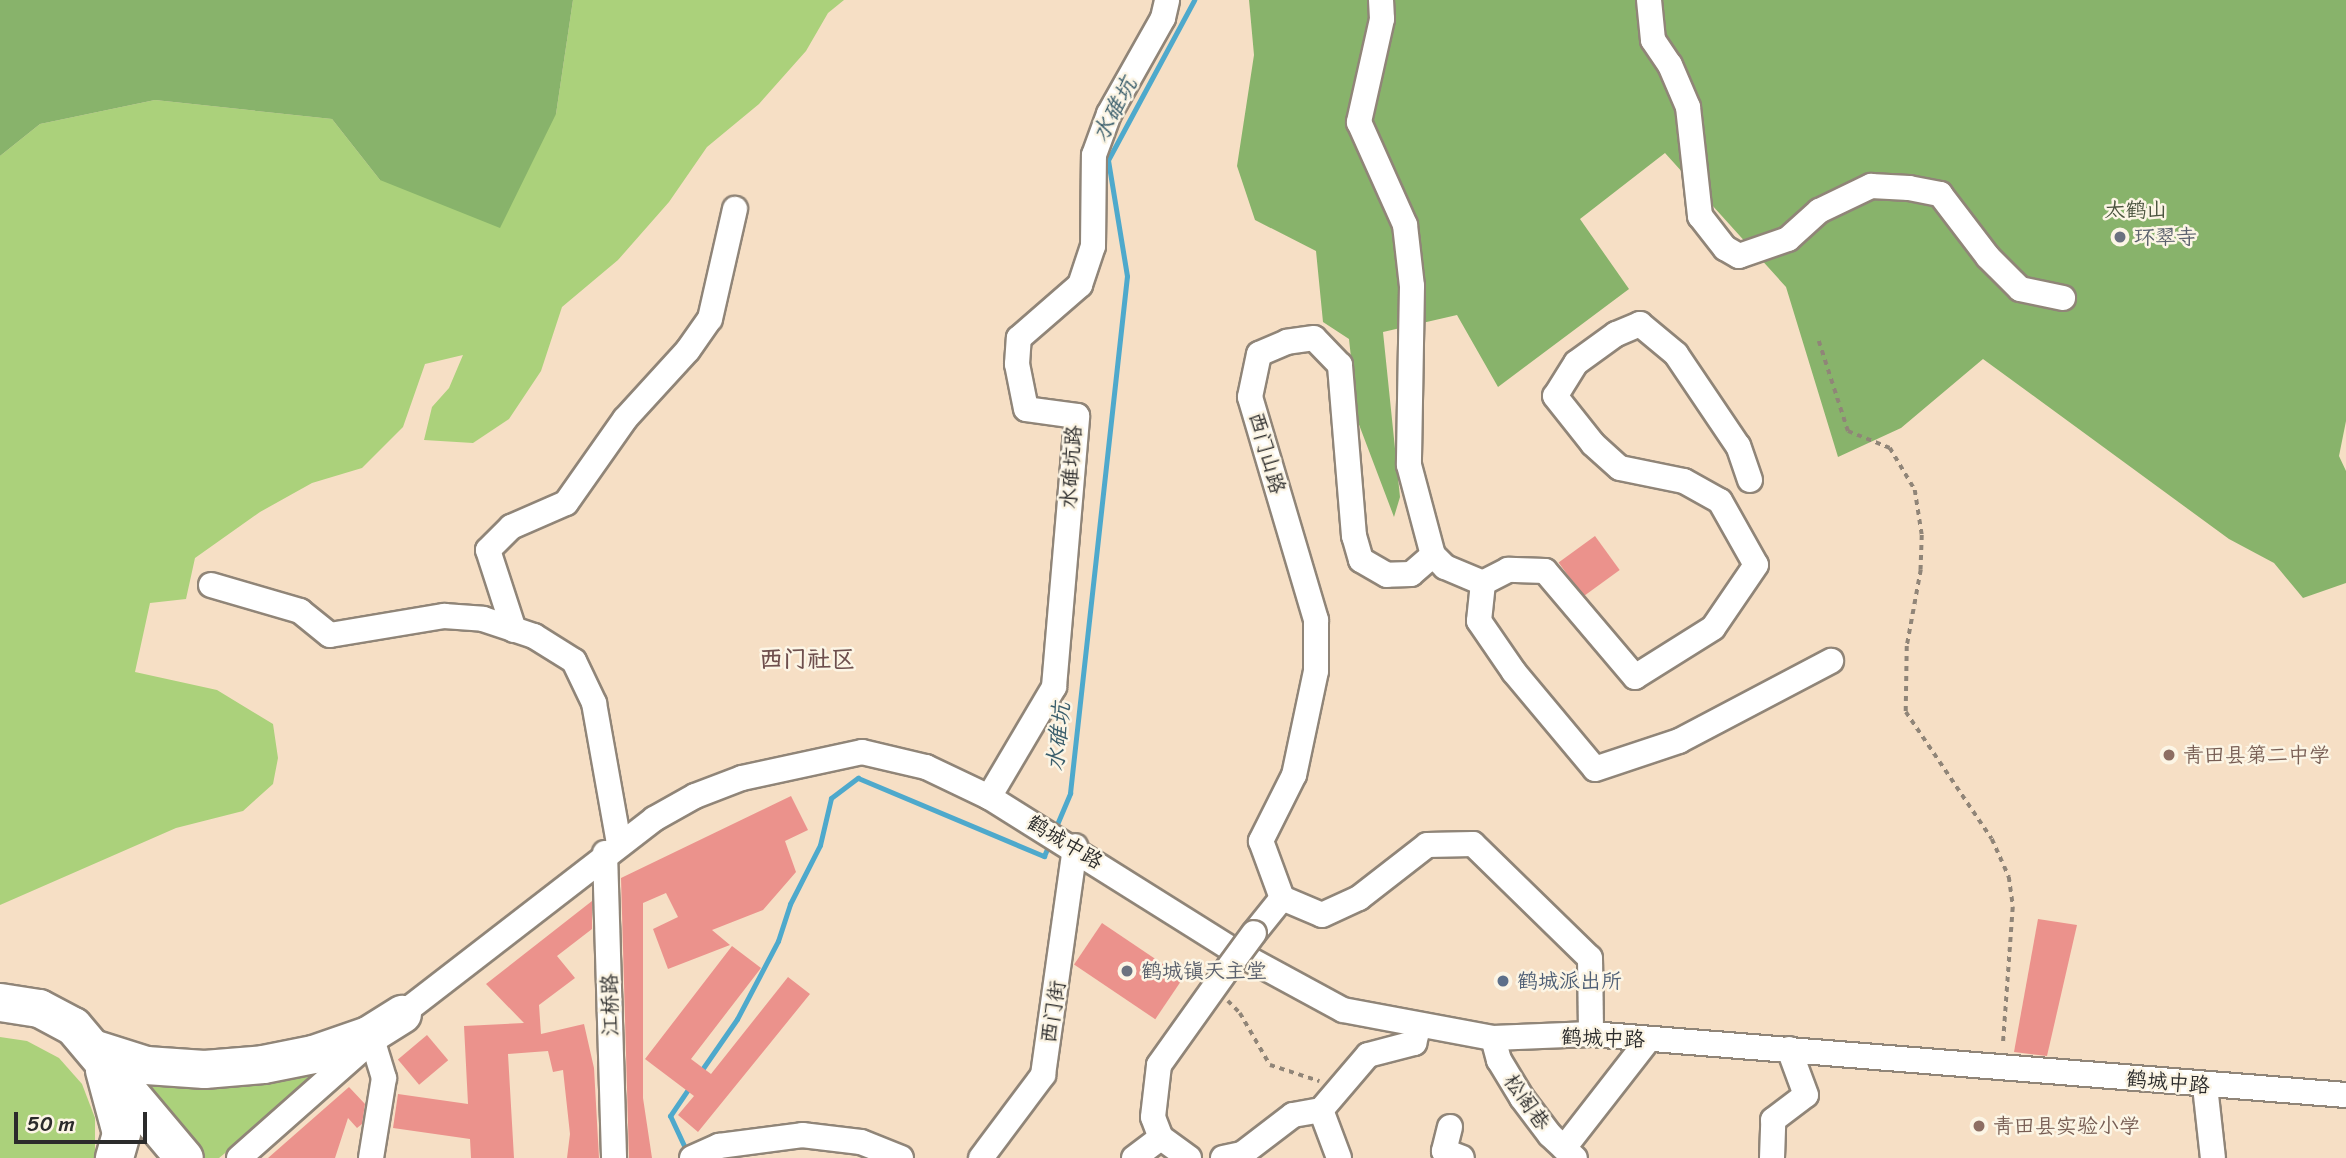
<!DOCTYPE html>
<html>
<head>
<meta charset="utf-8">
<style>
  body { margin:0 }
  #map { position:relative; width:2346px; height:1158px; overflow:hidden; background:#f6dfc5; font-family:Sriracha,"LXGW WenKai TC",sans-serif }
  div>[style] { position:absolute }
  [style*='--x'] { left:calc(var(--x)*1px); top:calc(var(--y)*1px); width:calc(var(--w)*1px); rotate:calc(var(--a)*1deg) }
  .green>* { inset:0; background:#abd17b }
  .forest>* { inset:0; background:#88b36b }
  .stream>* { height:5px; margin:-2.5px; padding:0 2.5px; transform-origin:2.5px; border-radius:2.5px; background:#4ea9cc }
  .building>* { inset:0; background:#eb928c; transform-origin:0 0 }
  .path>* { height:3.5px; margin-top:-1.75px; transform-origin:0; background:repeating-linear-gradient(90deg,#908578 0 5px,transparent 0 10px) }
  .roads { filter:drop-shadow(2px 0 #908578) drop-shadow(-2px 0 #908578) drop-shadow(0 2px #908578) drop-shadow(0 -2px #908578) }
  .minor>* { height:24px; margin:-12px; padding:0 12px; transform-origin:12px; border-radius:12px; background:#fff }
  .highway>* { height:37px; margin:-18.5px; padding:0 18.5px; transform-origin:18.5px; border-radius:18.5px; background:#fff }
  .bridges { filter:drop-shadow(2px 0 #908578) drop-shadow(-2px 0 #908578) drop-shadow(0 2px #908578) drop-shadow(0 -2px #908578) }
  .minor-bridge>* { height:24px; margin:-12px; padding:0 12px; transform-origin:12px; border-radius:12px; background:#fff }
  .dots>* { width:19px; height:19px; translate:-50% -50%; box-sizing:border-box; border:4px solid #fcf5e5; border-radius:50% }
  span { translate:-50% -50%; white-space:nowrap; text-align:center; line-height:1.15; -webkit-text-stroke:5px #fcf5e5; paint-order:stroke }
  .park-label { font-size:21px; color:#4b543f }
  .worship-label { font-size:21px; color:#5b616d }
  .left { translate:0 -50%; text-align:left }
  .street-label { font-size:21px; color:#2b2b2b }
  .education-label { font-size:21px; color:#785e54 }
  .service-label { font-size:21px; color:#4e5e75 }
  .water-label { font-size:23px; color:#395d6b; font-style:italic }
  .quarter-label { font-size:24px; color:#6e4f4d; font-weight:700 }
  .scale { position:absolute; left:14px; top:1112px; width:133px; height:32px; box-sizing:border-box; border:4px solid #2b2b2b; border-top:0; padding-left:9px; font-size:21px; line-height:24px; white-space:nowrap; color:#2b2b2b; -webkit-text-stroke:5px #fcf5e5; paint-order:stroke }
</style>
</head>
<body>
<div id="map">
  <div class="green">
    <i style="clip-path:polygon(573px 0,844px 0,828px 13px,806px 51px,759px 104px,707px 147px,669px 202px,618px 260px,562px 307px,541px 371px,509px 419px,473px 443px,424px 440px,432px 407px,449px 388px,463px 355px,425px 364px,403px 427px,362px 468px,312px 483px,260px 512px,195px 558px,186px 599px,150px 603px,135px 672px,217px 690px,273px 724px,278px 758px,273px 784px,243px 811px,176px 828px,0 905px,0 156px,40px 124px,155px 100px,332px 119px,380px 180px,556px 114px)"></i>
    <i style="clip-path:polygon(0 1037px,27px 1041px,59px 1058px,82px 1084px,95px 1118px,95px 1158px,0 1158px)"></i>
    <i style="clip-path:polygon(320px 1076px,219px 1158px,196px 1158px,149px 1100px,152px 1085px,165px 1077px,191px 1083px)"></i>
  </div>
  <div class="forest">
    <i style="clip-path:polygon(0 0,573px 0,556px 114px,500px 228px,380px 180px,332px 119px,155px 100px,40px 124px,0 156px)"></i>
    <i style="clip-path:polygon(1249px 0,2346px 0,2346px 421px,2339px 456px,2346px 471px,2346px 583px,2303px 598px,2274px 563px,2229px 539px,1983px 359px,1901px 428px,1838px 457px,1786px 287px,1665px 153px,1580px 219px,1629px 289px,1498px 387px,1457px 315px,1383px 332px,1400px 497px,1394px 517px,1358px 422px,1349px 339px,1323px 322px,1316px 251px,1255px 220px,1237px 166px,1254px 55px)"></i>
  </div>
  <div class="stream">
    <i style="--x:1055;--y:829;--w:39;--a:-67"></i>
    <i style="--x:1070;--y:793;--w:520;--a:-83.71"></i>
    <i style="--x:1127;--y:276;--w:118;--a:-99.3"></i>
    <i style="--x:1108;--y:160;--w:182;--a:-61.7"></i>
    <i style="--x:701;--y:1071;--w:63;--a:-55.3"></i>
    <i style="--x:737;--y:1019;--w:88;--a:-62.3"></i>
    <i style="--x:778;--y:941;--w:39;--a:-72"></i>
    <i style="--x:790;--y:904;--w:66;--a:-63"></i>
    <i style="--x:820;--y:845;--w:48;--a:-76.8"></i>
    <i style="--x:831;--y:798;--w:34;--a:-37"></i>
    <i style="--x:858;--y:778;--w:202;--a:22.8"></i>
    <i style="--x:1044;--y:856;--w:13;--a:-67"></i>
    <i style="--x:687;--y:1152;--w:40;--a:-115"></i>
    <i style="--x:670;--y:1116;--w:37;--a:-56"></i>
  </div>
  <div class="building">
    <i style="left:1595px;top:536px;width:42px;height:45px;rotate:54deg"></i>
    <i style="clip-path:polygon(791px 796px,808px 830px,785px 841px,796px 872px,763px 910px,712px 930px,730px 945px,668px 969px,653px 929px,678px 917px,666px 893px,643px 903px,643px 1098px,652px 1158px,629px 1158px,621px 878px)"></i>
    <i style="clip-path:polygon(592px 901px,592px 929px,557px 956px,575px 978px,539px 1005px,541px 1034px,584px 1024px,594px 1068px,599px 1158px,567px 1158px,570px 1134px,563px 1070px,553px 1072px,548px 1051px,508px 1054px,514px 1158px,471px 1158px,470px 1139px,393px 1128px,398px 1094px,468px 1104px,464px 1026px,524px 1023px,486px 984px)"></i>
    <i style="clip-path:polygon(2038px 919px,2077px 925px,2047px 1056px,2014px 1052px)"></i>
    <i style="left:1102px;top:923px;width:98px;height:50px;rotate:34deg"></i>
    <i style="clip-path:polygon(732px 946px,761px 968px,691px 1059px,711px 1074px,788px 977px,810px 994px,698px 1132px,678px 1115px,694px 1096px,645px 1059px)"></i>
    <i style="left:427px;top:1035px;width:33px;height:38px;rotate:50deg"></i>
    <i style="clip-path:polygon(349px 1087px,365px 1104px,362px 1124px,357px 1128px,348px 1118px,335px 1158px,268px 1158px)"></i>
  </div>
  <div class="path">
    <i style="--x:1819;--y:341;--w:95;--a:72.1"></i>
    <i style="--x:1848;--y:431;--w:45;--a:22"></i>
    <i style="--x:1890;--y:448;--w:49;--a:59.2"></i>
    <i style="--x:1915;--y:490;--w:46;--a:81.2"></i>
    <i style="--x:1922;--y:535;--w:35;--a:92"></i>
    <i style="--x:1921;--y:570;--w:77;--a:100.4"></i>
    <i style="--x:1907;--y:646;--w:66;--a:90.9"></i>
    <i style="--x:1906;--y:712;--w:153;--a:55.9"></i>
    <i style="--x:1992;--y:839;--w:42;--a:65.9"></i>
    <i style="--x:2009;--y:877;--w:30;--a:82"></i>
    <i style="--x:2013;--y:907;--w:139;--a:94.1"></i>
    <i style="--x:1228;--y:1001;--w:17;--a:45"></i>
    <i style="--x:1240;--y:1013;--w:60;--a:60"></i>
    <i style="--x:1270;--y:1065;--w:52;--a:18.1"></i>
  </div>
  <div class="roads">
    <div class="minor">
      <i style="--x:1381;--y:0;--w:19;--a:87"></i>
      <i style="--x:1382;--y:19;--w:106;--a:102.6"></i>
      <i style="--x:1359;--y:122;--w:113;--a:65.9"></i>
      <i style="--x:1405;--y:225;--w:61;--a:83.5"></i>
      <i style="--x:1412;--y:286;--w:179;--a:91"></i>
      <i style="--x:1409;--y:465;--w:93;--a:75.1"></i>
      <i style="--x:1433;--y:555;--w:29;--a:139"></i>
      <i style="--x:1411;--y:574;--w:24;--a:178"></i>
      <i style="--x:1387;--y:575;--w:30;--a:-150"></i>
      <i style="--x:1361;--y:560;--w:25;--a:-106"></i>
      <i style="--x:1354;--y:536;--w:172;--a:-94.7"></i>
      <i style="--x:1340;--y:365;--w:37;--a:-134"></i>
      <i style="--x:1314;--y:338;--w:27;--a:172"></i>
      <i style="--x:1287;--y:342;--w:30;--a:157"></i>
      <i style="--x:1259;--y:354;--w:44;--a:101.8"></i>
      <i style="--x:1250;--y:397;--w:233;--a:73.5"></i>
      <i style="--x:1316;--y:620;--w:51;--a:90"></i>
      <i style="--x:1316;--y:671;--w:106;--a:101.9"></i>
      <i style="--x:1294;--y:775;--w:74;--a:116.6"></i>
      <i style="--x:1261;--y:841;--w:61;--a:69.8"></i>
      <i style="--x:1282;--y:898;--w:43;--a:23"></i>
      <i style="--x:1322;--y:915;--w:41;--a:-24.7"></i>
      <i style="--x:1359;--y:898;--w:86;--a:-37.9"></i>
      <i style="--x:1427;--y:845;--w:46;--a:-1.2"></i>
      <i style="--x:1473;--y:844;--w:163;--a:44.3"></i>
      <i style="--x:1590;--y:958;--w:76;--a:89.2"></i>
      <i style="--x:1649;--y:0;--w:40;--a:84.3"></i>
      <i style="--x:1653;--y:40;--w:30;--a:56"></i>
      <i style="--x:1670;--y:65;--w:46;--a:66.8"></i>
      <i style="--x:1688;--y:107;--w:110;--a:83.7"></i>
      <i style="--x:1700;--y:216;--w:41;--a:52"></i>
      <i style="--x:1725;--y:248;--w:16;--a:30"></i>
      <i style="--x:1739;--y:256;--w:52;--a:-19.1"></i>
      <i style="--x:1788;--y:239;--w:42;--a:-42.1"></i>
      <i style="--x:1819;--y:211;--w:58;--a:-25.7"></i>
      <i style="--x:1871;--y:186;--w:38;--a:3"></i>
      <i style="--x:1909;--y:188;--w:32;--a:11"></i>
      <i style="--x:1940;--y:194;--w:79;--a:52.7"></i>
      <i style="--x:1988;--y:257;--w:45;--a:45"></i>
      <i style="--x:2020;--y:289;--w:44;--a:11.8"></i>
      <i style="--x:1750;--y:480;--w:36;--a:-109"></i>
      <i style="--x:1738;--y:446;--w:111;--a:-124"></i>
      <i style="--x:1676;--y:354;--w:47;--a:-140.2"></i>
      <i style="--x:1640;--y:324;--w:26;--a:157"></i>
      <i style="--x:1616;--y:334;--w:49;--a:144.1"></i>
      <i style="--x:1576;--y:363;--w:39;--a:122"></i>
      <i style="--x:1555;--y:396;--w:61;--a:51.6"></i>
      <i style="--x:1593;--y:444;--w:36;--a:42"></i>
      <i style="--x:1620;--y:468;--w:65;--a:11.5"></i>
      <i style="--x:1684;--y:481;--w:41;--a:29.1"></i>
      <i style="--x:1720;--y:501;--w:73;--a:60.6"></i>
      <i style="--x:1756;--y:565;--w:76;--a:124.3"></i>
      <i style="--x:1713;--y:628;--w:92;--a:147.9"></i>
      <i style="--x:1635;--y:677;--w:139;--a:-130.3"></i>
      <i style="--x:1545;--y:571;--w:37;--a:-178"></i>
      <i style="--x:1508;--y:570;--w:28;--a:153"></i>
      <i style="--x:1483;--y:583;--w:38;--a:96"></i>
      <i style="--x:1479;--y:621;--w:62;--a:55.5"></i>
      <i style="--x:1514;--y:672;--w:126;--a:50.1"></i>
      <i style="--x:1595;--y:769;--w:89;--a:-18.4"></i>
      <i style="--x:1679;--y:741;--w:172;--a:-27.8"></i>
      <i style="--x:1433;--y:555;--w:17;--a:45"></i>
      <i style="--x:1445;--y:567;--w:41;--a:22.8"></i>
      <i style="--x:211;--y:585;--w:93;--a:16.3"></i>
      <i style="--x:300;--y:611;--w:38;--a:39"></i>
      <i style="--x:330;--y:635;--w:116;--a:-9.5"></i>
      <i style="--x:444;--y:616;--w:39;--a:4"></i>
      <i style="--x:483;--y:619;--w:54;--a:18.4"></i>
      <i style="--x:534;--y:636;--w:47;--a:32"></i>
      <i style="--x:574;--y:661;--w:47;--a:64.5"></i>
      <i style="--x:594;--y:703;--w:142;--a:79.9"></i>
      <i style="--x:514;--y:630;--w:84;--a:-108"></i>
      <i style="--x:488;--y:550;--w:33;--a:-45"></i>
      <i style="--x:511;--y:527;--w:60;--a:-23.6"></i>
      <i style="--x:566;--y:503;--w:103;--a:-54.9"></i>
      <i style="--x:625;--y:419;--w:93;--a:-47.6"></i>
      <i style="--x:688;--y:350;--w:38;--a:-55"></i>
      <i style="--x:710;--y:319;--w:113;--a:-77.2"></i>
      <i style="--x:989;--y:797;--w:128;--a:-59.4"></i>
      <i style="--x:1054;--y:687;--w:272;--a:-85.1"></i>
      <i style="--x:1077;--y:416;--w:51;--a:-172.2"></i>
      <i style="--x:1026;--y:409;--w:46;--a:-101.3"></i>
      <i style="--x:1017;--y:364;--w:26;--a:-86"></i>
      <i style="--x:1019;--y:338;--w:81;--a:-41"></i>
      <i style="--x:1080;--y:285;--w:41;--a:-71.6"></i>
      <i style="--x:1093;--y:246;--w:91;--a:-89.4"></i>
      <i style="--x:1094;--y:155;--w:44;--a:-69.9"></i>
      <i style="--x:1109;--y:114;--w:110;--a:-60.6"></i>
      <i style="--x:1163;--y:18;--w:18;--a:-77"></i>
      <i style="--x:605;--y:853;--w:305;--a:88.3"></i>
      <i style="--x:1254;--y:933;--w:45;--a:-51.3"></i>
      <i style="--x:1493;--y:1038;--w:23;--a:75"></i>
      <i style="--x:1499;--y:1060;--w:44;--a:58.8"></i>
      <i style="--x:1522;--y:1098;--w:46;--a:52.9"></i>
      <i style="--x:1550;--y:1135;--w:34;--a:43"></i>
      <i style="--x:2205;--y:1086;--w:72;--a:83.7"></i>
      <i style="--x:1321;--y:1110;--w:72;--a:-49.5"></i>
      <i style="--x:1368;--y:1055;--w:48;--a:-14.6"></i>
      <i style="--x:1414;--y:1043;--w:18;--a:-74"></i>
      <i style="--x:1450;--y:1127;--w:25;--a:104"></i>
      <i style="--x:1444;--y:1151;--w:19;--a:21"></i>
      <i style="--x:1564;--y:1148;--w:138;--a:-52.1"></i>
      <i style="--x:239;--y:1158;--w:217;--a:-41.5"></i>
      <i style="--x:402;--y:1014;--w:319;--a:-37.7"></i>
      <i style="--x:654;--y:819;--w:47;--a:-29.3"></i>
      <i style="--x:695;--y:796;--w:50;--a:-21"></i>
      <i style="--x:742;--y:778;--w:123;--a:-12.2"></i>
      <i style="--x:862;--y:752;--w:66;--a:13.2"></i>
      <i style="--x:926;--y:767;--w:70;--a:25.5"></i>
      <i style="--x:989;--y:797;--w:294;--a:32.1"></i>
      <i style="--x:1238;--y:953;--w:119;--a:28.5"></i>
      <i style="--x:1343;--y:1010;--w:153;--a:10.6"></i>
      <i style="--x:1493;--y:1038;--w:98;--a:-2.3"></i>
      <i style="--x:1591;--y:1034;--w:757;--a:4.62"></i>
      <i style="--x:371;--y:1158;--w:81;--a:-80.8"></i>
      <i style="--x:384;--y:1078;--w:38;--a:-107"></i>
      <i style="--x:692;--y:1158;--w:30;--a:-24"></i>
      <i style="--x:719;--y:1146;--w:84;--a:-7.5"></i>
      <i style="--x:802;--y:1135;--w:59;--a:6.8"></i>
      <i style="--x:861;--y:1142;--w:43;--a:21.8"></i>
      <i style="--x:981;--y:1158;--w:104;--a:-53.2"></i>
      <i style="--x:1043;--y:1075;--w:231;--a:-82"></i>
      <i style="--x:1134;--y:1158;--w:34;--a:-37"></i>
      <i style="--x:1189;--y:1158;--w:34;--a:-144"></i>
      <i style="--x:1161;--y:1138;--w:22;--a:-111"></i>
      <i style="--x:1153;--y:1117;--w:52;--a:-83.4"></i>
      <i style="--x:1159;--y:1065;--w:120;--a:-54.5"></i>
      <i style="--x:1223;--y:1158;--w:19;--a:-12"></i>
      <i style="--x:1242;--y:1154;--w:64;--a:-37.4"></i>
      <i style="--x:1293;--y:1115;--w:28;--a:-10"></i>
      <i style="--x:1321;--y:1110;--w:51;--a:69.4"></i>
      <i style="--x:1772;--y:1158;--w:38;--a:-88"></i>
      <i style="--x:1773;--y:1120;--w:41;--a:-37.1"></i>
      <i style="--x:1806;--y:1095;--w:49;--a:-110.3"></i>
    </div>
    <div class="highway">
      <i style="--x:0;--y:1002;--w:39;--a:9"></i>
      <i style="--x:39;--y:1008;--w:38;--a:28"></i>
      <i style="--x:73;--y:1026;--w:172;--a:49.9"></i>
      <i style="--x:95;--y:1049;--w:53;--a:17.4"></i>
      <i style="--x:146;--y:1065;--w:58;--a:3.9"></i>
      <i style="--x:204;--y:1069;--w:59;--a:-4.8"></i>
      <i style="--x:263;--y:1064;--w:51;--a:-11.3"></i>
      <i style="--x:313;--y:1054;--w:58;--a:-19.1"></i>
      <i style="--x:368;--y:1035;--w:40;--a:-32"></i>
      <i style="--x:104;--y:1070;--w:65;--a:74.9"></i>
      <i style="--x:121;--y:1133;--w:26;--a:106"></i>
    </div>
  </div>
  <div class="bridges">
    <div class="minor-bridge">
      <i style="--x:1229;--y:967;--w:42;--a:-53.7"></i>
    </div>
  </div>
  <div class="dots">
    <i style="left:2120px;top:237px;background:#6b7280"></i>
    <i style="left:2169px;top:755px;background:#8d6e63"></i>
    <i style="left:1127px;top:971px;background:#6b7280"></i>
    <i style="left:1503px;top:981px;background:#5c6f8a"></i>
    <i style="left:1979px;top:1126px;background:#8d6e63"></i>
  </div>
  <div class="park-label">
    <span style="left:2136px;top:210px">太鹤山</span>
  </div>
  <div class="worship-label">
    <span class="left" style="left:2134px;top:237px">环翠寺</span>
    <span class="left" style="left:1141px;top:971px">鹤城镇天主堂</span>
  </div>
  <div class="street-label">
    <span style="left:1267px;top:453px;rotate:74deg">西门山路</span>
    <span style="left:1071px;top:467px;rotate:-86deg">水碓坑路</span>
    <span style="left:1065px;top:842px;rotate:31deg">鹤城中路</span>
    <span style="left:610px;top:1005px;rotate:-91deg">江桥路</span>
    <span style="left:1053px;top:1012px;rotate:-81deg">西门街</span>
    <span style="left:1603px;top:1038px;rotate:2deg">鹤城中路</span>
    <span style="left:2168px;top:1082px;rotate:5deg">鹤城中路</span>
    <span style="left:1527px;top:1102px;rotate:55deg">松阁巷</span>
  </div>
  <div class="education-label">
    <span class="left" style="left:2183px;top:755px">青田县第二中学</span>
    <span class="left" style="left:1993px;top:1126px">青田县实验小学</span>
  </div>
  <div class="service-label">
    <span class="left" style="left:1517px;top:981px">鹤城派出所</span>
  </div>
  <div class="water-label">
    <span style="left:1115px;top:110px;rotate:-62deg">水碓坑</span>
    <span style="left:1059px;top:737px;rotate:-84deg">水碓坑</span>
  </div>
  <div class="quarter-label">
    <span style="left:807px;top:660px">西门社区</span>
  </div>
  <div class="scale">50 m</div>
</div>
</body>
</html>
